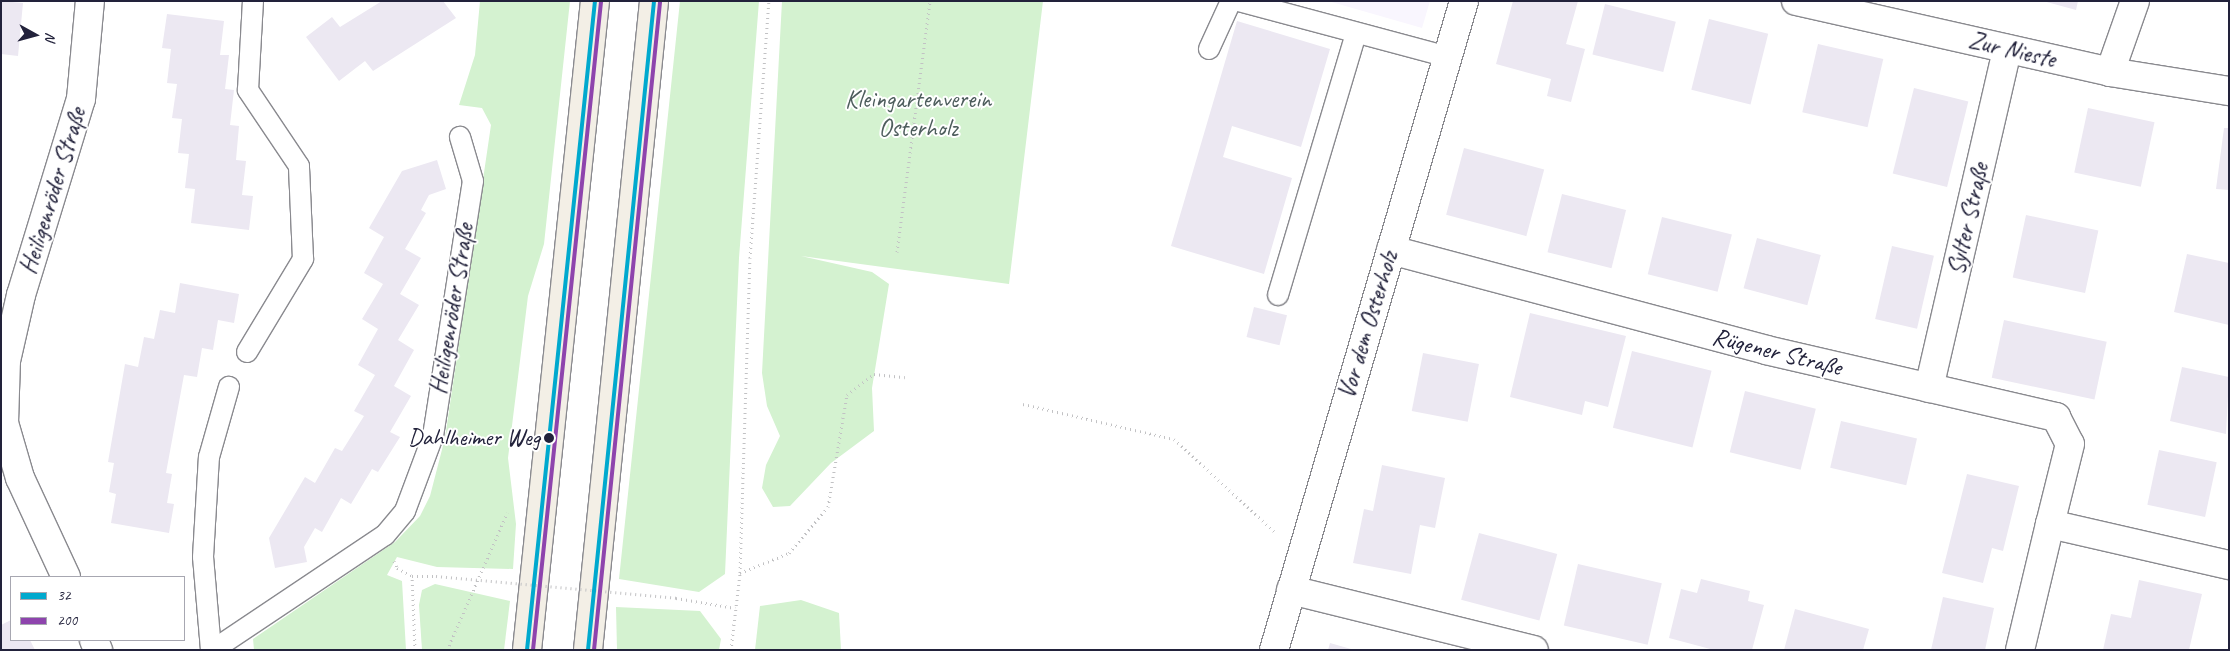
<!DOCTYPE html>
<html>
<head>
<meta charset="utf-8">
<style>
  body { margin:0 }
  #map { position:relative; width:2230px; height:651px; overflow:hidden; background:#fff; font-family:Caveat,sans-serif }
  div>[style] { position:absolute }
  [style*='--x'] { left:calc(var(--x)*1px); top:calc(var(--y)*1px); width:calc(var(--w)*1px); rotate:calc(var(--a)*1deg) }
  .built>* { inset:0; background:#f9f6fe }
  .green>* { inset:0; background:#d4f2d0 }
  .building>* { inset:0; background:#ece8f2; transform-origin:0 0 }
  .path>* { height:3px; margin-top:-1.5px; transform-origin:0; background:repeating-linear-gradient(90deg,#c2c2c4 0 1px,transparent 0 5px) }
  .roads { filter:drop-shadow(1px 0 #8a8a8f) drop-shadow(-1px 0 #8a8a8f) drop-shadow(0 1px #8a8a8f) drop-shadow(0 -1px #8a8a8f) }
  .lane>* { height:20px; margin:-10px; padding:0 10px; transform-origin:10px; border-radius:10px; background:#fff }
  .street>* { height:28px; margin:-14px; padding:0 14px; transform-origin:14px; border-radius:14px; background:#fff }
  .primary>* { height:28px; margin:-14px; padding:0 14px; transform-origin:14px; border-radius:14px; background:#f3efe6 }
  .path-bridge>* { height:3px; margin-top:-1.5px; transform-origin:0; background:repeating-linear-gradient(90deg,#c2c2c4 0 1px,transparent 0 5px) }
  .bus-1>* { height:4px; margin:-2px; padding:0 2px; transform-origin:2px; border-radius:2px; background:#00a9ce }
  .bus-2>* { height:4px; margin:-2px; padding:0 2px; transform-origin:2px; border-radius:2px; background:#8e44ad }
  .dots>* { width:14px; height:14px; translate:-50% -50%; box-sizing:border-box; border:2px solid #fff; border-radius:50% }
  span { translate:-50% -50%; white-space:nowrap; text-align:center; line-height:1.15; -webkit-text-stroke:4px #fff; paint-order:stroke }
  .bus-label { font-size:24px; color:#22223b }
  .right { translate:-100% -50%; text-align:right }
  .street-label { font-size:25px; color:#22223b }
  .park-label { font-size:25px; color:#4d5d5c }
  .frame { position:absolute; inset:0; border:2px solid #22223b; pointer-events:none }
  .legend { position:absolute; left:10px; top:576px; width:175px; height:65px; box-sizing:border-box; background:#fff; border:1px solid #a7a7b1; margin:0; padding:6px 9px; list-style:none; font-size:15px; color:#22223b }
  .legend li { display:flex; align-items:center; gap:10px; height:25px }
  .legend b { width:25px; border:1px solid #a7a7b1 }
  .north { position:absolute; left:10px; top:10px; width:50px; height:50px; -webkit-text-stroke:4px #fff; paint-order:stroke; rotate:97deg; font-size:14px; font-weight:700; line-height:20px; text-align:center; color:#22223b }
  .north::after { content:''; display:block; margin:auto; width:18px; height:22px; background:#22223b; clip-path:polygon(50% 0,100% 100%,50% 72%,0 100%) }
</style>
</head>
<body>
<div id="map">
  <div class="built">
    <i style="clip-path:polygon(1328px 1px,1430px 1px,1422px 28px)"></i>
  </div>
  <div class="green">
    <i style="clip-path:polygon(480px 1px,570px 1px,544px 244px,528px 296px,508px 458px,516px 524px,513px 569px,437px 567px,397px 557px,387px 575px,402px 581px,406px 650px,254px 650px,253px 639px,395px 542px,420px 516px,430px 496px,445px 438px,491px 125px,482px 108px,459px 105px,475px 55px)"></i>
    <i style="clip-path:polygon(680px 1px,759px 1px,739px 258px,725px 574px,699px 592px,619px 579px)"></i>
    <i style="clip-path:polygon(782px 1px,1043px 1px,1009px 284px,801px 256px,872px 272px,889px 284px,872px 388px,874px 431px,831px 463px,790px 506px,773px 507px,762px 488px,766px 465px,780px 436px,767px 406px,762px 373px)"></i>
    <i style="clip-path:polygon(435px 584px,510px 601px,504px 650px,422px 650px,419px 605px,422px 590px)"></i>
    <i style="clip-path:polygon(801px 600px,839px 613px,841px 650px,755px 650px,760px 606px)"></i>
    <i style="clip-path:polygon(616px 607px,700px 611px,721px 639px,719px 650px,617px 650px)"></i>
  </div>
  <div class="building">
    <i style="clip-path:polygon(1px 1px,23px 3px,18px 56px,1px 54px)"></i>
    <i style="clip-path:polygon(382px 1px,443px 1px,456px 18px,373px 71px,365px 61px,339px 81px,306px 37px,332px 17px,340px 27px)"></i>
    <i style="clip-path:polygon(1513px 1px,1578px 1px,1566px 44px,1585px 49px,1571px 102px,1547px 96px,1551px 79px,1496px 64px)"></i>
    <i style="clip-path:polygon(2043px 1px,2078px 1px,2076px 10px)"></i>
    <i style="left:1605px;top:4px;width:73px;height:52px;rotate:14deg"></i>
    <i style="clip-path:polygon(167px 14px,224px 21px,220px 55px,229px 55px,225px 89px,234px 90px,230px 125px,239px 126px,236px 160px,246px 161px,242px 195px,253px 196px,249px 230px,191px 223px,195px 189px,185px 188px,189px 154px,178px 153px,182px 119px,172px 118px,177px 84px,167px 83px,171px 49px,162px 48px)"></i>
    <i style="left:1709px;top:19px;width:61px;height:73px;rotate:14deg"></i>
    <i style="clip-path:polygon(1237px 21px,1330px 49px,1301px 147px,1232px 126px,1223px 157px,1292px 178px,1264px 274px,1171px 246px)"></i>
    <i style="left:1818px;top:44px;width:67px;height:70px;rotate:13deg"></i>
    <i style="left:1914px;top:88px;width:56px;height:88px;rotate:14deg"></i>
    <i style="left:2088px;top:108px;width:68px;height:66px;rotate:12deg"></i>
    <i style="clip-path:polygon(2224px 128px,2229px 128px,2229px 190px,2216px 189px)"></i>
    <i style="left:1464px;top:148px;width:83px;height:69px;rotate:15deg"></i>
    <i style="clip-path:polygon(437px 160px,446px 189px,429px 195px,421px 210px,426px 213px,405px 249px,421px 258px,400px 294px,419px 305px,398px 340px,414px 350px,394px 386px,411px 396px,390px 432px,400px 437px,378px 472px,372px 469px,351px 504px,341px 498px,322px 532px,315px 528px,304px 547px,307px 562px,275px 568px,269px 538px,305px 477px,315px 483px,335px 448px,342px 451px,364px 416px,354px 411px,375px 375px,358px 365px,378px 329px,362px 319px,383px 284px,364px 273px,384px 237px,369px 228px,402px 171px)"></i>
    <i style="left:1562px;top:194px;width:66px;height:60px;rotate:14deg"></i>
    <i style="left:2026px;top:215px;width:74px;height:64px;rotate:12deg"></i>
    <i style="left:1662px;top:217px;width:72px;height:59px;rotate:14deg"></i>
    <i style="left:1757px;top:238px;width:66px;height:52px;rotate:15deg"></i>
    <i style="left:1892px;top:246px;width:43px;height:75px;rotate:13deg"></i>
    <i style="clip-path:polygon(2187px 254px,2229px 263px,2229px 325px,2174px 312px)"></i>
    <i style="clip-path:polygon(180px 283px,239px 294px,234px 323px,218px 320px,213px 350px,202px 348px,197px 377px,184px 375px,166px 473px,172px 474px,167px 503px,174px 504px,169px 533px,111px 523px,116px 494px,109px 492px,114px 463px,108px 462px,125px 364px,138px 367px,144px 337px,154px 339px,160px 310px,175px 313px)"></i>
    <i style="left:1254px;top:307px;width:34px;height:31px;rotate:14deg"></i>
    <i style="clip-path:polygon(1530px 313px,1626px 336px,1608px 407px,1585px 401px,1582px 415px,1510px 397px)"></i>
    <i style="left:2004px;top:320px;width:105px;height:59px;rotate:12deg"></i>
    <i style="left:1632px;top:351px;width:82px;height:79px;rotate:14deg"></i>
    <i style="left:1423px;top:353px;width:57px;height:59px;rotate:11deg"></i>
    <i style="clip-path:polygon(2182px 367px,2229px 377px,2226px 434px,2170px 421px)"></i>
    <i style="left:1745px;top:391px;width:73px;height:63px;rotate:14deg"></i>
    <i style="left:1841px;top:421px;width:78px;height:48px;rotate:13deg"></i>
    <i style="left:2159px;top:450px;width:59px;height:56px;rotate:12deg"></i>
    <i style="clip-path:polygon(1382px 465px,1445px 478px,1435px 528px,1420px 525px,1411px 574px,1353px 563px,1364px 509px,1373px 511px)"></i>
    <i style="clip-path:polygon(1967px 474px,2019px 486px,2003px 551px,1992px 548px,1983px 583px,1942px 573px)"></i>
    <i style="left:1479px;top:533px;width:81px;height:69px;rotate:15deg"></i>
    <i style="left:1578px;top:564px;width:86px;height:63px;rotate:13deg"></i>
    <i style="clip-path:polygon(1701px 579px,1750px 591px,1748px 601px,1764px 605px,1752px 650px,1714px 650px,1669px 638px,1681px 589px,1697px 593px)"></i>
    <i style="clip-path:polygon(2139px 580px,2202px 594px,2189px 650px,2103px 650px,2111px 614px,2131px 618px)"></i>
    <i style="clip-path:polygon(1943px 597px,1994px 608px,1985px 650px,1931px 650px)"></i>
    <i style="clip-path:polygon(1795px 609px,1869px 629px,1863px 650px,1784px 650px)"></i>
    <i style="clip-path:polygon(11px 620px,11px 640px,30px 640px,35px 650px,1px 650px,1px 625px)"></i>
    <i style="clip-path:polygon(1330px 643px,1351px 649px,1351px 650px,1328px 650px)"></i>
  </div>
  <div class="path">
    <i style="--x:897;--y:252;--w:253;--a:-82.5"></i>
    <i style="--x:1023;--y:404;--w:155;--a:13.1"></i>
    <i style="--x:1174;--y:439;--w:139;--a:42.7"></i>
    <i style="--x:394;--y:561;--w:8;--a:67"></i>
    <i style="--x:397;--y:568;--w:17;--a:28"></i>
    <i style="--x:740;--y:573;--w:53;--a:-22.2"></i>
    <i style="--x:789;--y:553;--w:60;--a:-49.7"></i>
    <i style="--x:828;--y:507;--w:114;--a:-80.4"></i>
    <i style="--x:847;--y:395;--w:34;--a:-38"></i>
    <i style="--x:874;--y:374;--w:31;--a:6"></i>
    <i style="--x:676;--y:598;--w:60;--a:9.6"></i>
    <i style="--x:415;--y:650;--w:74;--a:-92.3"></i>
    <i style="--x:412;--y:576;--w:24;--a:0"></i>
    <i style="--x:447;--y:650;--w:150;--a:-66.3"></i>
    <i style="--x:731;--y:650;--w:78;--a:-83.3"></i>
    <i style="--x:740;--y:573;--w:315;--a:-88.2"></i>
    <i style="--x:750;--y:258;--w:258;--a:-85.8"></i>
  </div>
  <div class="roads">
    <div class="lane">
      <i style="--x:1239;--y:1;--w:216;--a:15"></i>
      <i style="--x:1209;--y:49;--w:53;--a:-65.4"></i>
      <i style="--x:1278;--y:295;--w:273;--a:-73.4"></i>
      <i style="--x:247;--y:352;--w:109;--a:-58.9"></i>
      <i style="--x:303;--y:259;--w:93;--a:-92.5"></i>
      <i style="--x:299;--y:166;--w:92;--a:-123.9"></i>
      <i style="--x:248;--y:90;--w:89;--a:-86.8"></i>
      <i style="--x:211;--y:650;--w:93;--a:-94.9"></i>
      <i style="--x:203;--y:557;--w:100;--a:-86.6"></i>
      <i style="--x:209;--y:457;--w:73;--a:-74.1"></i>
      <i style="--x:213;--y:650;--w:207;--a:-33.8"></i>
      <i style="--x:385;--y:535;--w:31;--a:-50"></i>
      <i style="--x:405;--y:511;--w:80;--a:-69.5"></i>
      <i style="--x:433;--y:436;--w:258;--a:-81.1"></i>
      <i style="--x:473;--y:181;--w:46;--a:-106.5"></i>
    </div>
    <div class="street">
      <i style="--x:1796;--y:1;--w:322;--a:12.7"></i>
      <i style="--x:2110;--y:72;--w:121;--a:9.1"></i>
      <i style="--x:2110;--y:72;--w:75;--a:-70.6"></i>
      <i style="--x:1391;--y:250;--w:388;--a:14.9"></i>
      <i style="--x:1766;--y:350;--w:298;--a:13"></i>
      <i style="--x:2056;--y:417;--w:30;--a:63"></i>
      <i style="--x:2070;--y:444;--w:82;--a:104"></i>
      <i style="--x:1929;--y:388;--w:348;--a:-77"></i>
      <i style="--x:66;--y:577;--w:109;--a:-114.9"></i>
      <i style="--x:20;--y:478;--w:57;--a:-106.2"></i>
      <i style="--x:4;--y:423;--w:62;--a:-88.2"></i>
      <i style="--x:6;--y:361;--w:68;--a:-77.2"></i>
      <i style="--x:21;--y:295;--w:205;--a:-73"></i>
      <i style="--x:81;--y:99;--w:98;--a:-84.8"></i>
      <i style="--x:1291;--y:590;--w:250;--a:13.9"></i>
      <i style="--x:94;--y:640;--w:11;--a:68"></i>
      <i style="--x:1274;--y:650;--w:676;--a:-73.68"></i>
      <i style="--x:2020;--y:650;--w:130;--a:-76.6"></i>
      <i style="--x:2050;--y:524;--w:184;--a:12.9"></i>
    </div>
    <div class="primary">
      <i style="--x:527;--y:650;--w:653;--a:-84.02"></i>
      <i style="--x:588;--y:650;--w:652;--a:-84.19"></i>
    </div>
  </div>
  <div class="path-bridge">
    <i style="--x:436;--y:576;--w:241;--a:5.2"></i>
  </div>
  <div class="bus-1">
    <i style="--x:527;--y:650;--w:653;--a:-84.02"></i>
    <i style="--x:588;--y:650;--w:652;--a:-84.19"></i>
  </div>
  <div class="bus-2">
    <i style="--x:533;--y:650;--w:652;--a:-84.01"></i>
    <i style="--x:594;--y:650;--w:651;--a:-84.18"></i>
  </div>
  <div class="dots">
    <i style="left:549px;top:438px;background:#22223b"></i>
  </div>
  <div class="bus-label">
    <span class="right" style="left:540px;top:438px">Dahlheimer Weg</span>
  </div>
  <div class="street-label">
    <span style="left:2012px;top:50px;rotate:13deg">Zur Nieste</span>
    <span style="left:53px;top:191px;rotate:-73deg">Heiligenröder Straße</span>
    <span style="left:1968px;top:219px;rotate:-77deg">Sylter Straße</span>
    <span style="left:452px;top:309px;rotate:-81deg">Heiligenröder Straße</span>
    <span style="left:1368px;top:325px;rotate:-73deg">Vor dem Osterholz</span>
    <span style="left:1777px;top:352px;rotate:14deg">Rügener Straße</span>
  </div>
  <div class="park-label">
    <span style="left:918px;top:114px">Kleingartenverein<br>Osterholz</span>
  </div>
  <div class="frame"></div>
  <ul class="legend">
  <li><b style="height:6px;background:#00a9ce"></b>32</li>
  <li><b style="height:6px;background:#8e44ad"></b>200</li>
  </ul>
  <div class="north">N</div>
</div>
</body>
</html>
